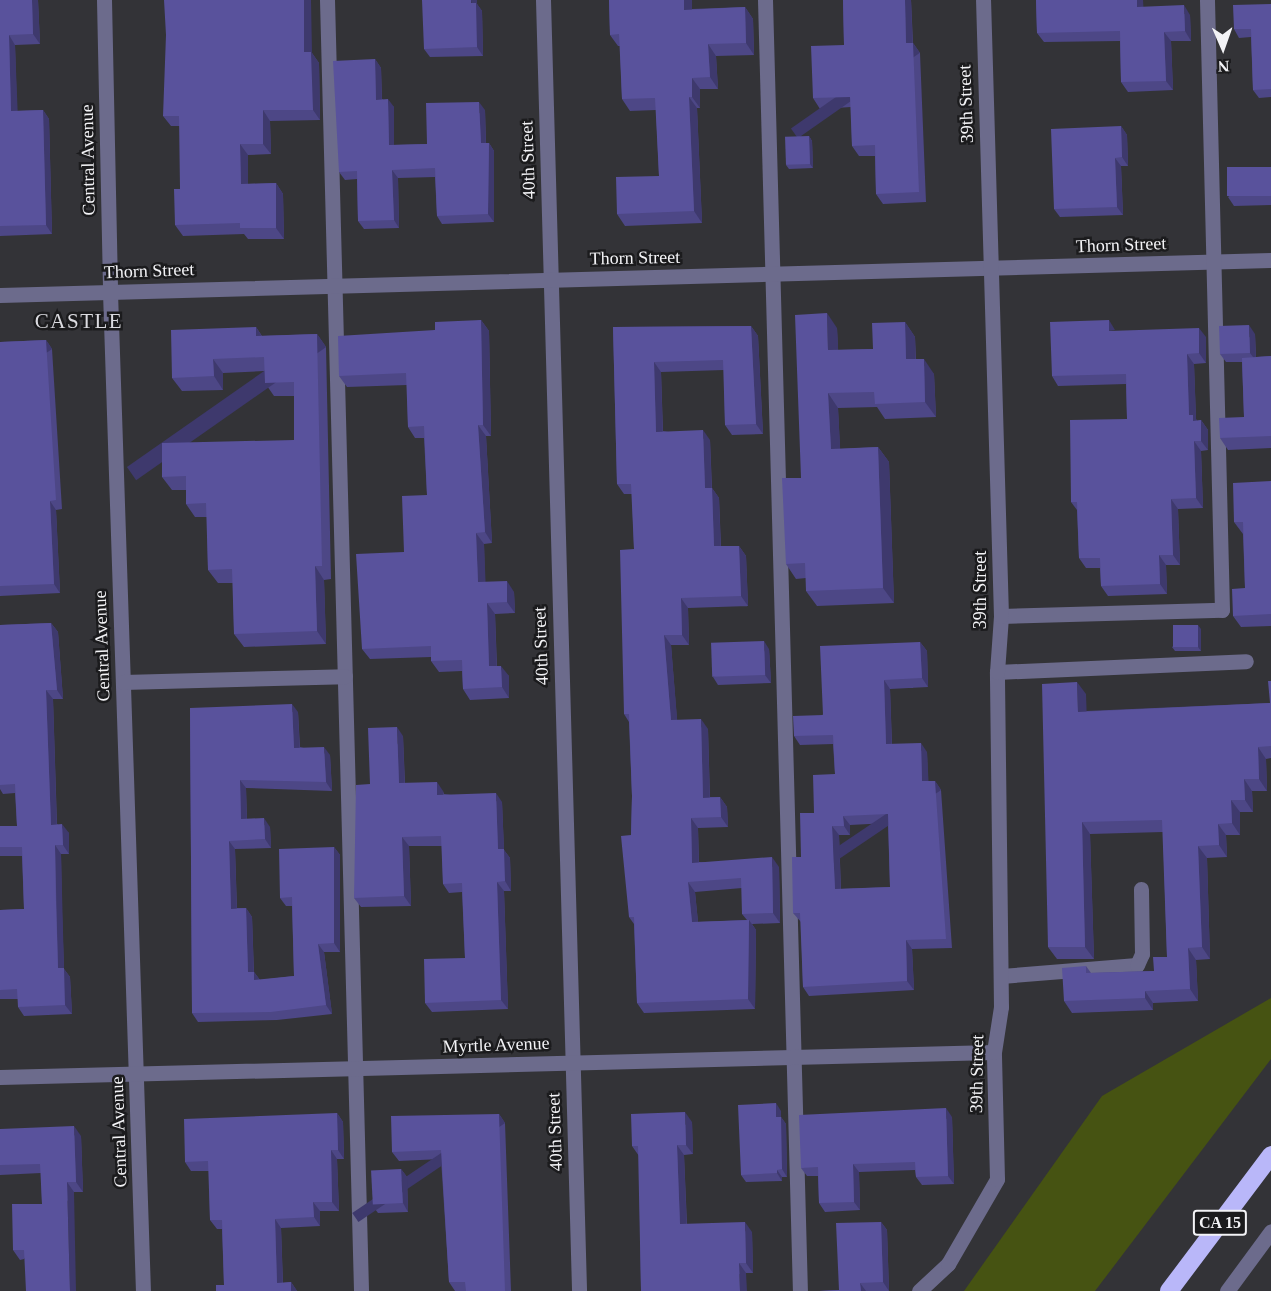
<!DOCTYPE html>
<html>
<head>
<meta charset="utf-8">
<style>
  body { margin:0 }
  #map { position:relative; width:1271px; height:1291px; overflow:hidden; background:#333337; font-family:Georgia,serif }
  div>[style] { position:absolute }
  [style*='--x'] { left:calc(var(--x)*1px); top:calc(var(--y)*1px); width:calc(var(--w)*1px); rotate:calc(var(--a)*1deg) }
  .green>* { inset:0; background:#465312 }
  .minor>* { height:15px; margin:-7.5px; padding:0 7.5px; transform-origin:7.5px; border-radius:7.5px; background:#6c6b8c }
  .highway>* { height:18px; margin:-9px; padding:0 9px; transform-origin:9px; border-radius:9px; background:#b9b7f9 }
  .wall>* { inset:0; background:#4d4786 }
  .shaded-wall>* { inset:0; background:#3e396d; transform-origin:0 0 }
  .building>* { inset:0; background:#59529c; transform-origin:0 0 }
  span { translate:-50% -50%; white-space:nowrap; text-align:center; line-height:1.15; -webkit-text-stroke:5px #1b1b1d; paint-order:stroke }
  .shield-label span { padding:2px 4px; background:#1b1b1d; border:2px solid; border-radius:4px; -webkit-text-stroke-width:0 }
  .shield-label { font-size:16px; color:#f3f3f6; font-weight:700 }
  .street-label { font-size:18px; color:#f3f3f6 }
  .quarter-label { font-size:21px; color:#dbdbe0; letter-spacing:1.5px }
  .north { position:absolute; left:1193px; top:18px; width:60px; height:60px; -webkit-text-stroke:4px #1b1b1d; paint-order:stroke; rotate:178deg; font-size:16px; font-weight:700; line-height:24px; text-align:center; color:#f3f3f6 }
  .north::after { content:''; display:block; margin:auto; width:21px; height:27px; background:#f3f3f6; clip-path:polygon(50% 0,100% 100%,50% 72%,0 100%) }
</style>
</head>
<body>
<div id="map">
  <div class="green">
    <i style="clip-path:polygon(1271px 998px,1271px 1059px,1095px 1291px,964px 1291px,1102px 1096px)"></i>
  </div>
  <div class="minor">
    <i style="--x:104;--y:0;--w:292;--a:88.8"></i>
    <i style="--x:110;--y:292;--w:1000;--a:88.11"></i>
    <i style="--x:327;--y:0;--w:1291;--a:88.49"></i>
    <i style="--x:543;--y:0;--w:1292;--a:88.4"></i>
    <i style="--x:765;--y:0;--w:1291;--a:88.45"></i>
    <i style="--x:0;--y:295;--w:1271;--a:-1.58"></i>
    <i style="--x:1001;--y:616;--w:221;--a:-1.6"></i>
    <i style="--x:1222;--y:610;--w:610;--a:-91.41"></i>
    <i style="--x:997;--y:672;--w:249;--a:-2.5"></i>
    <i style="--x:123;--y:682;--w:222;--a:-1.5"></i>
    <i style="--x:1001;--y:976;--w:136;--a:-4.6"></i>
    <i style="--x:1137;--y:965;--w:12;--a:-66"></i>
    <i style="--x:1142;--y:954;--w:65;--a:-90.9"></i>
    <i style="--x:0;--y:1077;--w:994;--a:-1.44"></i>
    <i style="--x:919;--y:1291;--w:40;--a:-43"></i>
    <i style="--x:948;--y:1264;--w:98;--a:-60"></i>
    <i style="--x:997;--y:1179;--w:127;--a:-91.4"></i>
    <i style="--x:994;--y:1052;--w:46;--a:-81.2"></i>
    <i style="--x:1001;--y:1007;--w:335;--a:-90.7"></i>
    <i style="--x:997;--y:672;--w:56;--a:-85.9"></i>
    <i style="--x:1001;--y:616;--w:616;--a:-91.67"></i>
    <i style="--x:1227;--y:1291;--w:74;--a:-53.7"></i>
  </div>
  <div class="highway">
    <i style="--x:1169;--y:1291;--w:170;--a:-53.1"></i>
  </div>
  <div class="wall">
    <i style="clip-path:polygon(0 0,38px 0,40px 44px,15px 45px,17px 111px,43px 110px,49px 119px,52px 234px,0 236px)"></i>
    <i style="clip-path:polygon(609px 0,692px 0,692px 9px,745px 7px,753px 19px,754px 55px,716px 56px,718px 89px,700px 89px,700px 108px,697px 108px,702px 223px,625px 226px,617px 214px,659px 176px,656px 110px,630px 111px,622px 99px,620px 46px,618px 46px,610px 35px)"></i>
    <i style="clip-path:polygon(843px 0,911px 0,913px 43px,920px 53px,926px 202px,883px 204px,876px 194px,875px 156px,859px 156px,852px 146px,851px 107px,820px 109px,813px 98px,844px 45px)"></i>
    <i style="clip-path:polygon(1036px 0,1143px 0,1143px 7px,1190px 15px,1191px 41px,1171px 41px,1173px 90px,1128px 92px,1121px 82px,1120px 41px,1044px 42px,1037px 33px)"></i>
    <i style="clip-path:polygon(477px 4px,482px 11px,483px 56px,430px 57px,424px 49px)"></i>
    <i style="clip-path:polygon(1271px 4px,1271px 97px,1259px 98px,1253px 90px,1251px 37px,1239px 38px,1234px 29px)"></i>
    <i style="clip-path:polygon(312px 53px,319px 63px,320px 120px,270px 121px,271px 154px,248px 155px,248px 184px,276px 183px,283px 194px,284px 239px,248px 239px,244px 234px,183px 236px,175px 225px,180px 189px,180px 126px,171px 126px,163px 116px)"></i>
    <i style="clip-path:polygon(375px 59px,381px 68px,382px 99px,394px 107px,394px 145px,427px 144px,485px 110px,486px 143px,489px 143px,494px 151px,494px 222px,442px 224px,437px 216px,435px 177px,398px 178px,399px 228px,364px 229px,358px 221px,357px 179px,345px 180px,339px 172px)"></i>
    <i style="clip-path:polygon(1121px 126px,1127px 135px,1128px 166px,1121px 166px,1123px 215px,1060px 217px,1054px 209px)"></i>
    <i style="clip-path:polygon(809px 136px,812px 141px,813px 168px,789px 169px,786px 165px)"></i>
    <i style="clip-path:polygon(1271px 167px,1271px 205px,1234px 206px,1228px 197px)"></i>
    <i style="clip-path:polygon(481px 320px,489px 331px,491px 436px,486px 436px,492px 543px,484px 544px,485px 582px,514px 592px,515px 613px,495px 614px,497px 666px,509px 676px,509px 698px,470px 700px,463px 689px,462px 671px,439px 672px,431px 661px,431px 657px,370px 659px,362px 649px,404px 552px,427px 495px,424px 438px,415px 438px,408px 427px,407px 385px,347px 387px,339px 376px,435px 330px)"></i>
    <i style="clip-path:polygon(905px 322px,915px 337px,916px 359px,934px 374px,936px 417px,885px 419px,877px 407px,838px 408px,840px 449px,878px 447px,889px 462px,894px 603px,817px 606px,806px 591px,806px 578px,796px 579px,786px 564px,801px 478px,837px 328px,838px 350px,873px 349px)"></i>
    <i style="clip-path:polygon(evenodd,751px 326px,758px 336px,763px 434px,732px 435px,725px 425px,724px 370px,661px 372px,663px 431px,710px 440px,712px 488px,719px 498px,721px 546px,739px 546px,746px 556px,748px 606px,688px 608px,689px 645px,671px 645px,677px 720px,708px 729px,710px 797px,720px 797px,727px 807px,728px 827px,698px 828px,699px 862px,779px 867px,780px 923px,752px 924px,756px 930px,755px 1009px,644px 1013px,637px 1003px,634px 924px,629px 917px,632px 796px,629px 722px,624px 714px,634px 549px,632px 494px,624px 494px,617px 484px,613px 327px,751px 326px,742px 888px,742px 914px,747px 920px,698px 922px,695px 892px,742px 888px)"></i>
    <i style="clip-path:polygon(256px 327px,262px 336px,317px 334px,326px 347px,331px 579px,324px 580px,326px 644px,244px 647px,234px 634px,233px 583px,218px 583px,208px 570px,207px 517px,195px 517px,186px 504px,186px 490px,172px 490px,162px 477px,294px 440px,294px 396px,274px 396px,265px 383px,264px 371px,223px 373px,223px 390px,182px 391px,172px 378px)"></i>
    <i style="clip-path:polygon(1115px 331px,1206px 337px,1206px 363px,1194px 364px,1196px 419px,1197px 421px,1201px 420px,1208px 430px,1208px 450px,1201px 451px,1203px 508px,1178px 509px,1180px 565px,1166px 565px,1167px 594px,1108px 596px,1101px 586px,1100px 568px,1086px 568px,1079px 558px,1077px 510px,1071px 502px,1127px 419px,1126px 384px,1058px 386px,1052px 376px)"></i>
    <i style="clip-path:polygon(1255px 334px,1256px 357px,1271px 356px,1271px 448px,1228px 450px,1220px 438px,1244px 417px,1242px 362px,1226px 362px,1220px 354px)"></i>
    <i style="clip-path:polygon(46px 340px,52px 349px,62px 509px,56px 510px,60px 593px,0 596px,0 342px)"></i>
    <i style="clip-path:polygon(1271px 481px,1271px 626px,1241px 627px,1233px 616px,1245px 588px,1243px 534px,1234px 522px)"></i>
    <i style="clip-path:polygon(51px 623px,58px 632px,63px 699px,53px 699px,57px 824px,69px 833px,69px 854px,61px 854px,62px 912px,64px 969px,70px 977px,72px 1014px,24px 1016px,18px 1007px,18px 999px,0 999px,0 910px,24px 909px,22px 856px,0 856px,0 826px,17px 826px,15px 793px,3px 794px,0 789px,0 625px)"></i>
    <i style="clip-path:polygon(1201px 629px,1201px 651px,1175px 651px,1172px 647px)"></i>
    <i style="clip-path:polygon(evenodd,920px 642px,927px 651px,928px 687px,890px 689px,892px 744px,927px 752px,928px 781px,935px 781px,941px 790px,952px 948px,912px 949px,914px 990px,809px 996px,803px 987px,801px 922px,793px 913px,814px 813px,835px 774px,833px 744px,800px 745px,794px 736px,920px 642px,888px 823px,890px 887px,841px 889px,839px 835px,850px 835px,850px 825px,888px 823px)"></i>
    <i style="clip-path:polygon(769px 649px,771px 683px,718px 685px,713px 677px)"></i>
    <i style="clip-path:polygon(1271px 681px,1271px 758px,1266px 759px,1267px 791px,1252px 791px,1253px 812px,1240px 812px,1240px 835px,1226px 835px,1227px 857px,1207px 858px,1210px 959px,1196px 960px,1198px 1001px,1153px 1003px,1153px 1010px,1072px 1013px,1064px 1001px,1086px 966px,1091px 973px,1154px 971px,1167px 957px,1163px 832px,1090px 834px,1094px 959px,1057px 959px,1048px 947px,1086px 694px,1086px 711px,1270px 703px)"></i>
    <i style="clip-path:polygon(190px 708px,298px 712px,300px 747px,330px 755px,332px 791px,246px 788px,247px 819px,270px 827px,271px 848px,235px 849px,237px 908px,246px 908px,252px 917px,254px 972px,260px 980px,294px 976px,292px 906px,286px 906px,280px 898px,334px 847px,340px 855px,340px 952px,324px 952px,332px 1014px,277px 1020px,198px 1022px,192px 1013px)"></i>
    <i style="clip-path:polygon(403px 736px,405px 783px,443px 791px,444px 794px,502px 802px,504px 850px,510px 858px,511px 891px,504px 891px,508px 1009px,432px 1012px,425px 1003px,465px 958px,462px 892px,449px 893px,443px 884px,442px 846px,409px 846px,411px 906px,361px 907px,354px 898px,370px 784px)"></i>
    <i style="clip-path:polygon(781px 1111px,781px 1117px,786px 1124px,787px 1177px,782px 1177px,782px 1181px,746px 1182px,741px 1175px)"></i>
    <i style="clip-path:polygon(337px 1113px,343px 1122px,344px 1159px,337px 1159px,339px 1211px,320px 1211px,320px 1226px,281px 1228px,283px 1283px,291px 1282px,297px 1291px,216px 1291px,224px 1285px,222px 1229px,217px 1229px,210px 1220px,209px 1171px,191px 1171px,185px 1162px)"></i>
    <i style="clip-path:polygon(499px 1114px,505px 1123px,511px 1291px,455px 1291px,449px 1282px,441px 1159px,399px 1161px,392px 1152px)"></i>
    <i style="clip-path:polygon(952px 1117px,954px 1184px,922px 1185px,916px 1177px,915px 1170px,859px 1172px,860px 1210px,825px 1212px,819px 1203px,818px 1176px,807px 1176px,801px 1168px)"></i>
    <i style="clip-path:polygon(692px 1122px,693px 1154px,684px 1155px,687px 1224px,752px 1232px,753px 1273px,746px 1273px,641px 1291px,639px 1156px,632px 1146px)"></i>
    <i style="clip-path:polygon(0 1129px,81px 1136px,83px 1192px,74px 1192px,24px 1259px,20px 1260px,13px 1250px,42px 1204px,41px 1173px,0 1175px)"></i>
    <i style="clip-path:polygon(401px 1169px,407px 1177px,408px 1212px,378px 1213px,372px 1205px)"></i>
    <i style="clip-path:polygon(881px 1222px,887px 1230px,889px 1291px,819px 1291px,839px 1290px)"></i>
  </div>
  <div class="shaded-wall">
    <i style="clip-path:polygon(32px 0,38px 0,40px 44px,33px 34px)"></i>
    <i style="clip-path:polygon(304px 0,311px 0,312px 53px,319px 63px,320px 120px,313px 110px,304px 52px)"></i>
    <i style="clip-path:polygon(471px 0,477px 0,477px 4px,482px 11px,483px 56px,477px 47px)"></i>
    <i style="clip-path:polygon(684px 0,692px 0,692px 21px,684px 10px)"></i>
    <i style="clip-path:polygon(905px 0,911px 0,913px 54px,906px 43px)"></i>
    <i style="clip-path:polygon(1137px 0,1143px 0,1144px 17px,1137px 7px)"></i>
    <i style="clip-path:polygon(1184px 5px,1190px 15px,1191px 41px,1185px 31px)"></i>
    <i style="clip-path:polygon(745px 7px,753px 19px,754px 55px,746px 43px)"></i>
    <i style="clip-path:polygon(1164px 32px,1171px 41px,1173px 90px,1166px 81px)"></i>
    <i style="clip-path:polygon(9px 35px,15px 45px,18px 120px,11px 111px)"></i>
    <i style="left:913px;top:43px;width:12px;height:149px;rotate:55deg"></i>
    <i style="clip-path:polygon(708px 44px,716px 56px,718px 89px,710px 77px)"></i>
    <i style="clip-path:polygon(375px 59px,381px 68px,382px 108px,376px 100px)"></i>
    <i style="clip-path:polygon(692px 78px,700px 89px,700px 108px,692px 97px)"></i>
    <i style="clip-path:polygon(689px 97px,697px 108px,702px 223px,694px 211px)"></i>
    <i style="clip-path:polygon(388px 99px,394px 107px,394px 154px,389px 145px)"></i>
    <i style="clip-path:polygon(479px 102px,485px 110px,486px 151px,481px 143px)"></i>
    <i style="clip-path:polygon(43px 110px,49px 119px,52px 234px,46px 225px)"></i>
    <i style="clip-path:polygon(263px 110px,270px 121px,271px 154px,263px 144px)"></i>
    <i style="clip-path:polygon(1121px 126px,1127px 135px,1128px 166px,1122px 157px)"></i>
    <i style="clip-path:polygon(809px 136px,812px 141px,813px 168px,810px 164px)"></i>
    <i style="clip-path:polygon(489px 143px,494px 151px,494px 222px,488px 214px)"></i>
    <i style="clip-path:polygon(240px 144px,248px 155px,248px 194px,241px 184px)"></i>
    <i style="clip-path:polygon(1115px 158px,1121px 166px,1123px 215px,1117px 207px)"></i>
    <i style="clip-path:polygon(392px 170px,398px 178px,399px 228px,394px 220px)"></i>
    <i style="clip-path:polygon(276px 183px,283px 194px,284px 239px,276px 228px)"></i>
    <i style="clip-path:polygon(827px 313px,837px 328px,839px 365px,828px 350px)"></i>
    <i style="clip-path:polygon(481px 320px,489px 331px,491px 436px,483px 425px)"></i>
    <i style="clip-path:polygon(1109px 320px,1115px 330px,1109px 331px)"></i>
    <i style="clip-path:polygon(905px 322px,915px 337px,916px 374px,906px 359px)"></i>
    <i style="clip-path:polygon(1249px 325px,1255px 334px,1256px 361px,1250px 353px)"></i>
    <i style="clip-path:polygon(751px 326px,758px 336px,763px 434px,756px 424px)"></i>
    <i style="clip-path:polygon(256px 327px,265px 341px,256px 336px)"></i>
    <i style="clip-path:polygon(1199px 328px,1206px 337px,1206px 363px,1199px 353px)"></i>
    <i style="left:317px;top:334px;width:16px;height:232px;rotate:55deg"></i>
    <i style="left:46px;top:340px;width:11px;height:160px;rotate:56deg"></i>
    <i style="clip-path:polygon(1187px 354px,1194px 364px,1196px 419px,1200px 425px,1200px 431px,1189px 415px)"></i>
    <i style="clip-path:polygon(213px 359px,223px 373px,223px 390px,214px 376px)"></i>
    <i style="clip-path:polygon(924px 359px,934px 374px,936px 417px,925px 402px)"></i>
    <i style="clip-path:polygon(654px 362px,661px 372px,663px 442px,656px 432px)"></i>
    <i style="clip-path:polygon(828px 393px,838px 408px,841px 464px,831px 449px)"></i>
    <i style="clip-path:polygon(1201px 420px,1208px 430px,1208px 450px,1201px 441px)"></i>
    <i style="clip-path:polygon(478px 425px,486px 436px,492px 543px,485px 532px)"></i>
    <i style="clip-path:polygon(703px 430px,710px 440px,712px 498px,705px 488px)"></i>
    <i style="clip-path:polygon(1194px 441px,1201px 451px,1203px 508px,1196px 498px)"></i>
    <i style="clip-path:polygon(878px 447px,889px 462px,894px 603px,883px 588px)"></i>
    <i style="clip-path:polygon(712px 488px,719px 498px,721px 556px,714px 546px)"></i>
    <i style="clip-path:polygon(1171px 499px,1178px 509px,1180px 565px,1173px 555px)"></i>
    <i style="clip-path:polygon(50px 501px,56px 510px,60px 593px,54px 584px)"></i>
    <i style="clip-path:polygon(476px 533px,484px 544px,486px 593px,478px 582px)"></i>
    <i style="clip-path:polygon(739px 546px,746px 556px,748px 606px,741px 596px)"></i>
    <i style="clip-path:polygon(1159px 555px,1166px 565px,1167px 594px,1160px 584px)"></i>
    <i style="clip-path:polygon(315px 566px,324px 580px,326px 644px,317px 631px)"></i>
    <i style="clip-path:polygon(507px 581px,514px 592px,515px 613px,507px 602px)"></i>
    <i style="clip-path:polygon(681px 598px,688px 608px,689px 645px,682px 635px)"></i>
    <i style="clip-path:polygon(487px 603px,495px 614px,497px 677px,489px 666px)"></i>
    <i style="clip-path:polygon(51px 623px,58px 632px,63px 699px,57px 690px)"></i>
    <i style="clip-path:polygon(1198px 625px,1201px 629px,1201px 651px,1198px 647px)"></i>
    <i style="clip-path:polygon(664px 635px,671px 645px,678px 730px,671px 720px)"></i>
    <i style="clip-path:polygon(764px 641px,769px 649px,771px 683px,765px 675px)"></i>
    <i style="clip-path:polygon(920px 642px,927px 651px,928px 687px,922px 678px)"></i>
    <i style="clip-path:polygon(501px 666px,509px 676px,509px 698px,502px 687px)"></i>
    <i style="clip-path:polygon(884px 680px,890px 689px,892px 753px,886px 744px)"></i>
    <i style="clip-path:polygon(1077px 682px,1086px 694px,1087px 723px,1078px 712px)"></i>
    <i style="clip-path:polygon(46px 690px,53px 699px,57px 833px,51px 825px)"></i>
    <i style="clip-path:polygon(292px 704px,298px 712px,300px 756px,294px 748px)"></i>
    <i style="clip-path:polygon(701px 719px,708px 729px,710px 808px,703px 798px)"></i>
    <i style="clip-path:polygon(397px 727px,403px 736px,405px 793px,399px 783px)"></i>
    <i style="clip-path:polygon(921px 743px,927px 752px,929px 790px,922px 781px)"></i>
    <i style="clip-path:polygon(324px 747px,330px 755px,332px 791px,326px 782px)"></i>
    <i style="clip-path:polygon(1258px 747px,1266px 759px,1267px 791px,1259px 779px)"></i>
    <i style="clip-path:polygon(1244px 779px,1252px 791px,1253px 812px,1245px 800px)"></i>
    <i style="clip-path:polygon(240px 780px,246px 788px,247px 828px,241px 819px)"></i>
    <i style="left:935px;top:781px;width:11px;height:158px;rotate:56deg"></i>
    <i style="clip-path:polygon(437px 782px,443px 791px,444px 804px,437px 795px)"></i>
    <i style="clip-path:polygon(496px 793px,502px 802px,504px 850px,510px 858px,511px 891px,505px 881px,498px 849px)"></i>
    <i style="clip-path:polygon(720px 797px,727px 807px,728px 827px,721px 817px)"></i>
    <i style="clip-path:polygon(1231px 800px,1240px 812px,1240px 835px,1232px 823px)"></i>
    <i style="clip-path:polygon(843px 816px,850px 825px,850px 835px,844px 826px)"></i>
    <i style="clip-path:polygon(264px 818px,270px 827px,271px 848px,265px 839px)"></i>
    <i style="clip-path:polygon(691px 818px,698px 828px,699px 873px,692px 863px)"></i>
    <i style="clip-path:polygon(1082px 822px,1090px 834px,1094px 959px,1085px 947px)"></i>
    <i style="clip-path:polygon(62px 824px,69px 833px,69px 854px,63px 845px)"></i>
    <i style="clip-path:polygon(1218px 824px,1226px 835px,1227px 857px,1219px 845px)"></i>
    <i style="clip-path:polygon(832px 826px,839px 835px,841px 898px,835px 889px)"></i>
    <i style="clip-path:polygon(402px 837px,409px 846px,411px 906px,404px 896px)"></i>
    <i style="clip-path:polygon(229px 841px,235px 849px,237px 917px,231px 909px)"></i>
    <i style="clip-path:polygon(55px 845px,61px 854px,64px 969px,70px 977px,72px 1014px,65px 1005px,58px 968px)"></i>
    <i style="clip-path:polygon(1198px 846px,1207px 858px,1210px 959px,1202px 947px)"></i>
    <i style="clip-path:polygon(334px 847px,340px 855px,340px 952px,334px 943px)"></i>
    <i style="clip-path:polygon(772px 857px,779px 867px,780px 923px,773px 913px)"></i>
    <i style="clip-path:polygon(497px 882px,504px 891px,508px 1009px,501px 1000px)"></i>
    <i style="clip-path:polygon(688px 882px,695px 892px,699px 932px,692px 922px)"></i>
    <i style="clip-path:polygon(246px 908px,252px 917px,254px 980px,248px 972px)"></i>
    <i style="clip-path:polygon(749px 920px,756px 930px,755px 1009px,748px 999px)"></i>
    <i style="clip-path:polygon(906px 940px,912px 949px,914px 990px,907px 981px)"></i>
    <i style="clip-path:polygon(318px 944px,324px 952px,332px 1014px,326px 1005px)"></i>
    <i style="clip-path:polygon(1188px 948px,1196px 960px,1198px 1001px,1190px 989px)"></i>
    <i style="clip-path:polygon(254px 972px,260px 980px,254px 980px)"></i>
    <i style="clip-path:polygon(1145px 991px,1153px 1003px,1153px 1010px,1145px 998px)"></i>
    <i style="clip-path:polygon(776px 1103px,781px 1111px,781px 1117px,786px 1124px,787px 1177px,782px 1169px,776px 1117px)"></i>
    <i style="clip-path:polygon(946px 1108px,952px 1117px,954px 1184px,948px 1176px)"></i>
    <i style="clip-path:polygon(685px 1112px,692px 1122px,693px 1154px,686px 1145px)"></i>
    <i style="clip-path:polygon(337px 1113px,343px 1122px,344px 1159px,338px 1150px)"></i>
    <i style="left:499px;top:1114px;width:11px;height:177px;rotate:56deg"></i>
    <i style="clip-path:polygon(74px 1126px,81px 1136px,83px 1192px,76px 1182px)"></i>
    <i style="clip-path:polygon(677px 1145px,684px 1155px,687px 1234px,680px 1224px)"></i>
    <i style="clip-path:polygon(331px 1150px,337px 1159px,339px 1211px,332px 1202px)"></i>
    <i style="clip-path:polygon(853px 1164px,859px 1172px,860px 1210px,854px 1202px)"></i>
    <i style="clip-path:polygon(401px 1169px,407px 1177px,408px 1212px,403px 1203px)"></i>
    <i style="clip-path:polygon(777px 1170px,782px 1177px,782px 1181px,777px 1173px)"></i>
    <i style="clip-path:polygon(67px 1182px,74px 1192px,76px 1291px,70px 1291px)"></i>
    <i style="clip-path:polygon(313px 1202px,320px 1211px,320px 1226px,314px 1217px)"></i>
    <i style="clip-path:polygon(275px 1219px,281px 1228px,283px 1291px,277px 1283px)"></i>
    <i style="clip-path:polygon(745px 1222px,752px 1232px,753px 1273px,746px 1263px)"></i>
    <i style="clip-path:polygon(881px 1222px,887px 1230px,889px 1291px,883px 1282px)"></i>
    <i style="clip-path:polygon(739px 1263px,746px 1273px,747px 1291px,740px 1291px)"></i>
    <i style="clip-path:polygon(291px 1282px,297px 1291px,291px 1291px)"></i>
    <i style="clip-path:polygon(860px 1283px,866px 1291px,861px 1291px)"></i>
  </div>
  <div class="building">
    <i style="clip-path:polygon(0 0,32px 0,33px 34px,9px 35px,11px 111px,43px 110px,46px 225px,0 226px)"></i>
    <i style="clip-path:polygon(164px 0,304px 0,304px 52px,311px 52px,313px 110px,263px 110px,263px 144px,240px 144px,241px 184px,276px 183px,276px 228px,240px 228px,240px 223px,175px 225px,174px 189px,180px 189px,179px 116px,163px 116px,166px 35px)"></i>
    <i style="clip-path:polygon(422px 0,471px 0,471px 3px,476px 3px,477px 47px,424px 49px)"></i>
    <i style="clip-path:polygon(609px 0,684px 0,684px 10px,745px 7px,746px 43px,708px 44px,710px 77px,692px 78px,692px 97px,689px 97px,694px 211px,617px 214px,616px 177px,659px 176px,655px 98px,622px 99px,619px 34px,610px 35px)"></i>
    <i style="clip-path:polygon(843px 0,905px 0,906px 43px,913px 43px,919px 192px,876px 194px,875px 145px,852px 146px,850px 97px,813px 98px,811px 46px,844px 45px)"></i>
    <i style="clip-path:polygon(1036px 0,1137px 0,1137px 7px,1184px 5px,1185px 31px,1164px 32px,1166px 81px,1121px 82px,1120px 31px,1037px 33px)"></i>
    <i style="clip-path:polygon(1271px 4px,1271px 89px,1253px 90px,1251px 29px,1234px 29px,1233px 5px)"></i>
    <i style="clip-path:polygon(375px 59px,376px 100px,388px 99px,389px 145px,427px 144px,426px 103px,479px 102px,481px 143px,489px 143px,488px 214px,437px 216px,435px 168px,392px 170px,394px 220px,358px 221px,357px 171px,339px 172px,333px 61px)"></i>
    <i style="clip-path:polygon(1121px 126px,1122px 157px,1115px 158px,1117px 207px,1054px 209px,1051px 129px)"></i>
    <i style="left:809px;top:136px;width:28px;height:24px;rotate:88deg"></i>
    <i style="left:1271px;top:167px;width:29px;height:44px;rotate:90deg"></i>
    <i style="clip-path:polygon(827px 313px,828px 350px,873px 349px,872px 323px,905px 322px,906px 359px,924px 359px,925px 402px,875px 404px,874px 392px,828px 393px,831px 449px,878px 447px,883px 588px,806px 591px,805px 563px,786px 564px,782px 478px,801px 478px,795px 315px)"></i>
    <i style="clip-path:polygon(481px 320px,483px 425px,478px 425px,485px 532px,476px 533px,478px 582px,507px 581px,507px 602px,487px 603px,489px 666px,501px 666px,502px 687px,463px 689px,462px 660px,431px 661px,431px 646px,362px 649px,356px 554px,404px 552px,402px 496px,427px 495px,424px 426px,408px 427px,406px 373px,339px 376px,338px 336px,435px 330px,435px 322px)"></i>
    <i style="clip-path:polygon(1109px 320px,1109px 331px,1199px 328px,1199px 353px,1187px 354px,1189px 415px,1193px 415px,1193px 421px,1201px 420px,1201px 441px,1194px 441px,1196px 498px,1171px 499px,1173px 555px,1159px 555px,1160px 584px,1101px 586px,1100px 558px,1079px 558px,1077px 502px,1071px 502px,1070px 420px,1127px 419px,1126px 374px,1052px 376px,1050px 322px)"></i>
    <i style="left:1249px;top:325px;width:28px;height:30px;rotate:88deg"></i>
    <i style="clip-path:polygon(751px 326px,756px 424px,725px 425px,723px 360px,654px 362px,656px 432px,703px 430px,705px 488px,712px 488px,714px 546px,739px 546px,741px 596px,681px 598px,682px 635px,664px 635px,671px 720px,701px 719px,703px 798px,720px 797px,721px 817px,691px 818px,692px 863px,772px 857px,773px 913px,742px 914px,741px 878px,688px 882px,692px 922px,749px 920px,748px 999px,637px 1003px,634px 917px,629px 917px,621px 836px,631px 835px,632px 796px,629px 714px,624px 714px,620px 550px,634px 549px,631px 484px,617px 484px,613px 327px)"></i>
    <i style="clip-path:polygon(256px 327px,256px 336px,317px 334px,322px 566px,315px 566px,317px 631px,234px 634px,232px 569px,208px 570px,206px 503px,186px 504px,186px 476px,162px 477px,162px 443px,294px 440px,294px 382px,265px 383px,264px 357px,213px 359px,214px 376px,172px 378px,171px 330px)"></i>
    <i style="clip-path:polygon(46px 340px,56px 500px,50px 501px,54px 584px,0 586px,0 342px)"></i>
    <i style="clip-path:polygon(1271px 356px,1271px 436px,1220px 438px,1219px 418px,1244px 417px,1242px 358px)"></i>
    <i style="clip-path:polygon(1271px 481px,1271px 614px,1233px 616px,1232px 589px,1245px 588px,1243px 522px,1234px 522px,1233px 483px)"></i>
    <i style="clip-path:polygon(51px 623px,57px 690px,46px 690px,51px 825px,62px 824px,63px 845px,55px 845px,56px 903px,58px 968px,64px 968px,65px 1005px,18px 1007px,17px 989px,0 990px,0 910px,24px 909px,22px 847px,0 847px,0 826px,17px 826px,15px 784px,0 785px,0 625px)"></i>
    <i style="left:1173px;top:625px;width:25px;height:22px"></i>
    <i style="left:764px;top:641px;width:34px;height:53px;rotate:88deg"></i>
    <i style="clip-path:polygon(evenodd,920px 642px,922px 678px,884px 680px,886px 744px,921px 743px,922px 781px,935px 781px,946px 939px,906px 940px,907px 981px,803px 987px,800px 913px,793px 913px,792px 857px,801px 857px,800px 813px,814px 813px,813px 775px,835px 774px,833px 735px,794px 736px,793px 716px,823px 715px,820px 646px,920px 642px,888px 814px,890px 887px,835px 889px,832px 826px,844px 826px,843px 816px,888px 814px)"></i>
    <i style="clip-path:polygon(1268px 681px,1271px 681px,1271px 746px,1258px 747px,1259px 779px,1244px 779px,1245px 800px,1231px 800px,1232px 823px,1218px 824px,1219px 845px,1198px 846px,1202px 947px,1188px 948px,1190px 989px,1145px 991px,1145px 998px,1064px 1001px,1062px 968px,1086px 966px,1086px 973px,1154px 971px,1153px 957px,1167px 957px,1162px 820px,1082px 822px,1085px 947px,1048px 947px,1042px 684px,1077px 682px,1078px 712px,1270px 703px)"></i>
    <i style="clip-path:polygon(292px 704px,294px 748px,324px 747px,326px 782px,240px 780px,241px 819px,264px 818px,265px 839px,229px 841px,231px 909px,246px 908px,248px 972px,254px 972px,254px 980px,294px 976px,292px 897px,280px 898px,279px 849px,334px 847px,334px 943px,318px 944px,326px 1005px,271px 1012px,192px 1013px,190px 708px)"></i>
    <i style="clip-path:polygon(397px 727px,399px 783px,437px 782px,437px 795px,496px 793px,498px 849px,504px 849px,505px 881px,497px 882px,501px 1000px,425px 1003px,424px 959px,465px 958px,462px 883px,443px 884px,441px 836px,402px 837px,404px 896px,354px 898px,356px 785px,370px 784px,368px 728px)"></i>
    <i style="clip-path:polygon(776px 1103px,776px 1117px,781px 1117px,782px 1169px,777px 1170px,777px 1173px,741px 1175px,738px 1105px)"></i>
    <i style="clip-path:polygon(946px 1108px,948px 1176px,916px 1177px,915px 1162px,853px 1164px,854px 1202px,819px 1203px,818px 1167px,801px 1168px,799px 1115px)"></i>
    <i style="clip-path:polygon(685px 1112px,686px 1145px,677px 1145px,680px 1224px,745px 1222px,746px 1263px,739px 1263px,740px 1291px,641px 1291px,638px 1146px,632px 1146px,631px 1114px)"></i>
    <i style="clip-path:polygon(337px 1113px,338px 1150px,331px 1150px,332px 1202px,313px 1202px,314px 1217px,275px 1219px,277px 1283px,291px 1282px,291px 1291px,216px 1291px,216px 1285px,224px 1285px,222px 1220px,210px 1220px,208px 1161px,185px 1162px,184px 1119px)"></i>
    <i style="clip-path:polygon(499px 1114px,505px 1291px,466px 1291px,465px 1282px,449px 1282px,441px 1150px,392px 1152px,391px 1116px)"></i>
    <i style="clip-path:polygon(74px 1126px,76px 1182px,67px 1182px,70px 1291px,26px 1291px,24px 1250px,13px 1250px,12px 1204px,42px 1204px,40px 1164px,0 1165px,0 1129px)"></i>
    <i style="left:401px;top:1169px;width:34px;height:30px;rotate:87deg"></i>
    <i style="clip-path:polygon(881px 1222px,883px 1282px,860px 1283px,861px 1291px,819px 1291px,839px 1290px,836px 1223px)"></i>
  </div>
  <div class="shield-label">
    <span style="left:1220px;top:1223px">CA 15</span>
  </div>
  <div class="street-label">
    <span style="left:966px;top:104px;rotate:-92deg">39th Street</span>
    <span style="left:88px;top:160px;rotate:-91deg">Central Avenue</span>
    <span style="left:528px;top:160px;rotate:-92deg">40th Street</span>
    <span style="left:1121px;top:245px;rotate:-2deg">Thorn Street</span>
    <span style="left:635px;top:258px;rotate:-1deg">Thorn Street</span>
    <span style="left:149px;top:271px;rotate:-2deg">Thorn Street</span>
    <span style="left:980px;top:590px;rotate:-90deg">39th Street</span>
    <span style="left:102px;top:646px;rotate:-92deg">Central Avenue</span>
    <span style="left:541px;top:646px;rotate:-92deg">40th Street</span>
    <span style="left:496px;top:1045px;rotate:-2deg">Myrtle Avenue</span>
    <span style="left:977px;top:1074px;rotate:-89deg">39th Street</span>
    <span style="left:119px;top:1132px;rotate:-92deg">Central Avenue</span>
    <span style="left:555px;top:1132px;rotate:-92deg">40th Street</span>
  </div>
  <div class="quarter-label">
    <span style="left:79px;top:321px">CASTLE</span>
  </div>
  <div class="north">N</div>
</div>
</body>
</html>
